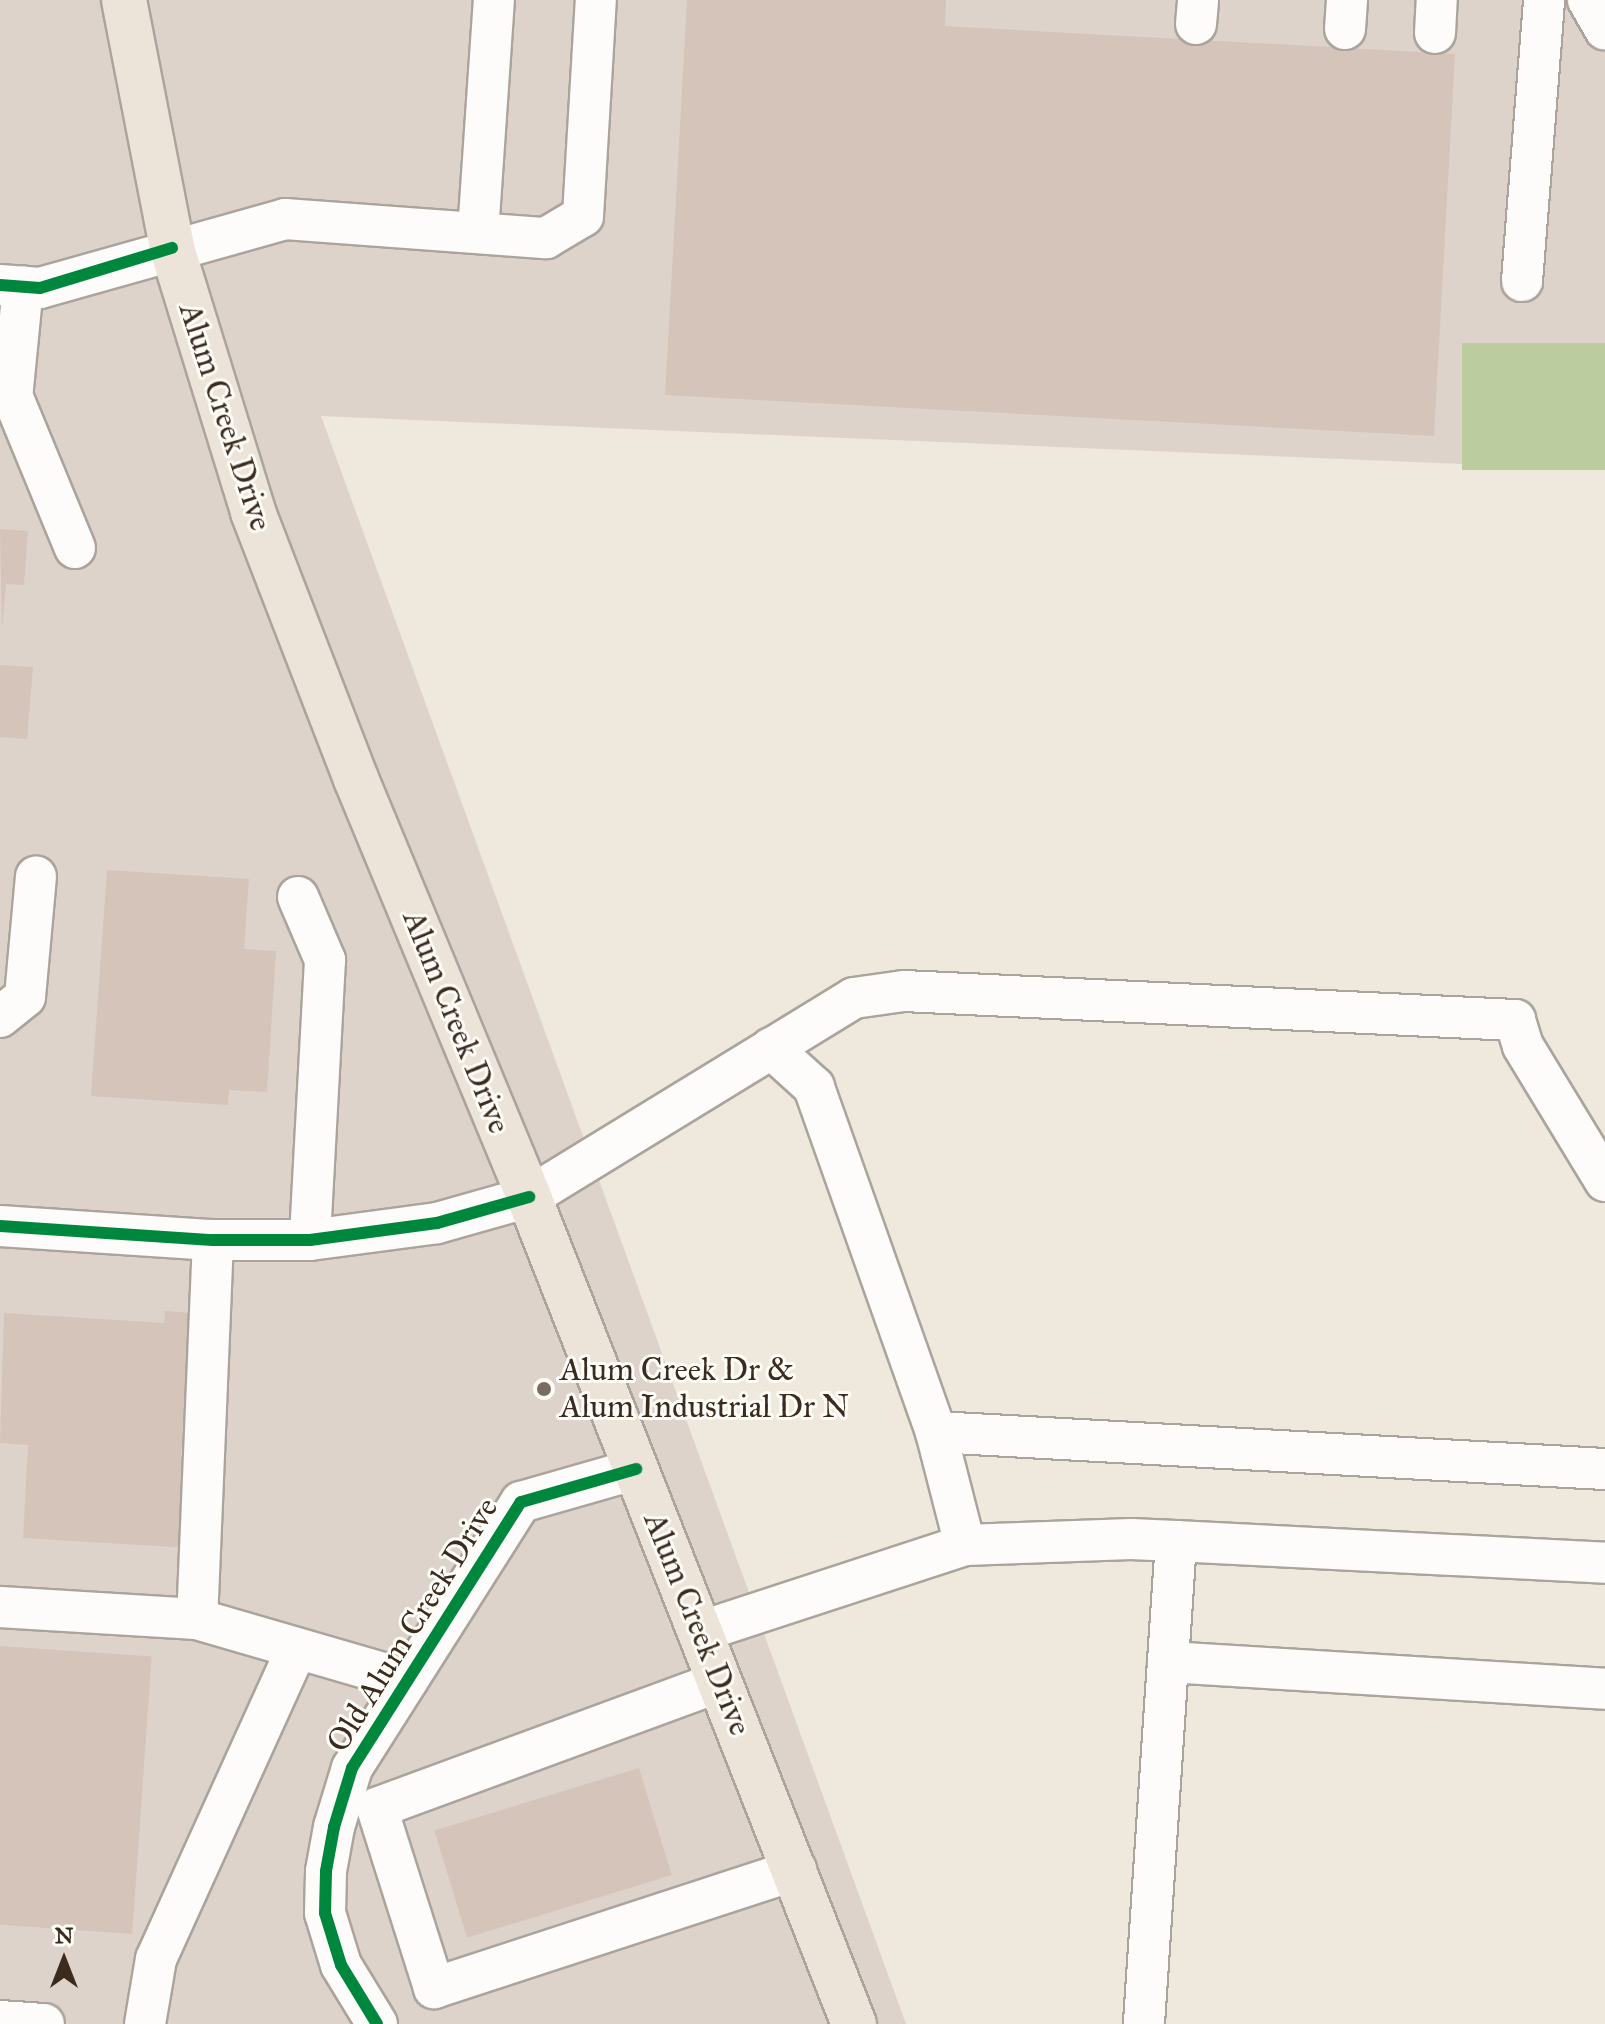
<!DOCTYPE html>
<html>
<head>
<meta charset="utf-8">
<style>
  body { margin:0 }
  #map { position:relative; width:1605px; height:2024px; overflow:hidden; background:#efe8dd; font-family:"IM FELL Great Primer",serif }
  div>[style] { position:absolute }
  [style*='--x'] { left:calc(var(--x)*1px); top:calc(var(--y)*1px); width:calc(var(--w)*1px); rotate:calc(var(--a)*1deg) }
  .industrial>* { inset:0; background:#ddd3ca }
  .forest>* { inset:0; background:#bbcd9f; transform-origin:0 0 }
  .building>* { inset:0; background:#d5c4b9; transform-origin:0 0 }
  .roads { filter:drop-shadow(2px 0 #aba49d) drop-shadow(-2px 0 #aba49d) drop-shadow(0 2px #aba49d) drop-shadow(0 -2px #aba49d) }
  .minor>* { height:40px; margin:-20px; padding:0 20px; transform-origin:20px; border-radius:20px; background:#fdfcfa }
  .major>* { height:44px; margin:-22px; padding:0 22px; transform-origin:22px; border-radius:22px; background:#ece4d9 }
  .cycleway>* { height:12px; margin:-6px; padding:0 6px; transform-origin:6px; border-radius:6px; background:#00873e }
  .dots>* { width:22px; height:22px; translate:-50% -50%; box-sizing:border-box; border:4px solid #fdfcf7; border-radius:50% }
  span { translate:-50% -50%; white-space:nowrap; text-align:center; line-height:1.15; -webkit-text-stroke:6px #fdfcf7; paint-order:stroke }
  .street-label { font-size:32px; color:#3b2a1e }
  .poi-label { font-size:32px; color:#3b2a1e }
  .left { translate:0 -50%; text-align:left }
  .north { position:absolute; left:24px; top:1920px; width:80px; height:80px; -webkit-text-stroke:6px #fdfcf7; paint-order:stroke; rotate:0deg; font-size:22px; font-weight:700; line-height:32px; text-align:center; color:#3b2a1e }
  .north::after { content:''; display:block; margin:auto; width:28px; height:36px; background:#3b2a1e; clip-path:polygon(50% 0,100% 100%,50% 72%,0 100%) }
</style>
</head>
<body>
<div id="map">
  <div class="industrial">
    <i style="clip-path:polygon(0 0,1605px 0,1605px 343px,1463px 346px,1462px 464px,321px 416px,906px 2024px,0 2024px)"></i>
  </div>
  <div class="forest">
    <i style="left:1605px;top:343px;width:127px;height:143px;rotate:90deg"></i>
  </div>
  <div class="building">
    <i style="clip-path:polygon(687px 0,946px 0,945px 26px,1455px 54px,1434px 436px,665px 395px)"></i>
    <i style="clip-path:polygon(0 529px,28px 531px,24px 585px,6px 584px,2px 629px)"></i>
    <i style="clip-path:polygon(0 665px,33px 667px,27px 739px,0 737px)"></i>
    <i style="clip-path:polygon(107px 870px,249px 879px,244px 949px,276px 951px,267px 1092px,229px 1090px,228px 1105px,91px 1096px)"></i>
    <i style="clip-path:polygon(165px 1311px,205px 1314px,203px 1355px,187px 1354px,181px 1457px,196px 1457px,191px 1548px,23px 1538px,28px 1445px,0 1443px,4px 1313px,164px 1323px)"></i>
    <i style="left:0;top:1646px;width:152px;height:278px;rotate:4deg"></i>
    <i style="left:639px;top:1768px;width:112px;height:214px;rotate:73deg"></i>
  </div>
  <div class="roads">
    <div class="minor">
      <i style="--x:1588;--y:0;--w:34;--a:60"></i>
      <i style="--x:1196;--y:24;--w:24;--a:-85"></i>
      <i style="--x:1345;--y:29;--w:29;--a:-86"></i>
      <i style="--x:1435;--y:33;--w:33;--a:-87"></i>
      <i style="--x:478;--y:233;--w:234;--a:-86.1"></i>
      <i style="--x:1522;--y:281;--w:282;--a:-85.5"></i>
      <i style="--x:0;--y:285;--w:40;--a:4.3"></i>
      <i style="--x:40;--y:288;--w:255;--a:-15.7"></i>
      <i style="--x:285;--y:219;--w:262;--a:4.2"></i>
      <i style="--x:546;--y:238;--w:43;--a:-30.7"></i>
      <i style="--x:583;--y:216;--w:216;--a:-86.6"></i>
      <i style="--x:0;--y:386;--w:13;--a:9"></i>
      <i style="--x:13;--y:388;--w:102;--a:-84.4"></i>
      <i style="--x:9;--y:388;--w:173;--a:67.6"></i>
      <i style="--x:298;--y:897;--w:69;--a:66.8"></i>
      <i style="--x:325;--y:960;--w:280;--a:93.1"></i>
      <i style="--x:0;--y:1017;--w:32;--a:-39"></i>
      <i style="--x:25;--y:997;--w:121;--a:-84.8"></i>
      <i style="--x:0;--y:1226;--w:213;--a:3.8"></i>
      <i style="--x:213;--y:1240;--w:97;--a:0"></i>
      <i style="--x:310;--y:1240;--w:128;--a:-7.6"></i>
      <i style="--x:437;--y:1223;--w:96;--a:-15.8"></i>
      <i style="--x:529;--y:1197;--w:381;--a:-31.5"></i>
      <i style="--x:854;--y:998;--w:50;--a:-8"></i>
      <i style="--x:904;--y:991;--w:612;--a:2.72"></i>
      <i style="--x:1515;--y:1020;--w:27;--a:73"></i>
      <i style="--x:1523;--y:1046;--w:158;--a:58.7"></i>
      <i style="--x:213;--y:1240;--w:379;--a:92.4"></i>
      <i style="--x:197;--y:1619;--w:219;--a:16.2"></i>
      <i style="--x:936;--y:1432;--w:670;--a:3.17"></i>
      <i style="--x:1176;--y:1541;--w:430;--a:2.9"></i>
      <i style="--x:965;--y:1545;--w:166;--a:-2.1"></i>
      <i style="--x:1131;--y:1539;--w:45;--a:2.5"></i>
      <i style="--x:1176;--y:1541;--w:484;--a:93.8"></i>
      <i style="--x:0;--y:1607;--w:197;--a:3.5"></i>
      <i style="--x:699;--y:1632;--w:280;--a:-18.1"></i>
      <i style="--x:965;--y:1545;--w:117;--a:-104.4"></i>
      <i style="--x:936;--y:1432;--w:366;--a:-109.5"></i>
      <i style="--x:814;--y:1087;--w:58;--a:-137.8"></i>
      <i style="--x:1168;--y:1662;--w:438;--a:3.5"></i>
      <i style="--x:719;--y:1682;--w:364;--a:159.8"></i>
      <i style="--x:377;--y:1808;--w:189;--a:72.4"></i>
      <i style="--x:434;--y:1988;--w:381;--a:-18.1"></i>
      <i style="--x:0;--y:2021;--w:44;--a:3.9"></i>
      <i style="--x:145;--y:2024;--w:66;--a:-80.4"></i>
      <i style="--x:156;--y:1959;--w:341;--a:-65.6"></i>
      <i style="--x:377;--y:2024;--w:69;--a:-121.4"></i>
      <i style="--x:341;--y:1965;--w:54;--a:-107.1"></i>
      <i style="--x:325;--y:1913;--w:42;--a:-88.6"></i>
      <i style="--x:326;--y:1871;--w:45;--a:-79.7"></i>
      <i style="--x:334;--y:1827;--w:62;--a:-73"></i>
      <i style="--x:352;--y:1768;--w:315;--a:-57.6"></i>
      <i style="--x:521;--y:1502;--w:120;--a:-16"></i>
    </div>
    <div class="major">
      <i style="--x:124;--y:0;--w:253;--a:79"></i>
      <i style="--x:172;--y:248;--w:276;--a:72.9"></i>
      <i style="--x:253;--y:512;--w:286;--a:68.9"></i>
      <i style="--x:356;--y:779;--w:452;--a:67.5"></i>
      <i style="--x:529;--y:1197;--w:889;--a:68.55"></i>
    </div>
  </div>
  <div class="cycleway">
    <i style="--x:0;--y:285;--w:40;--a:4.3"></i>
    <i style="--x:40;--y:288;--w:138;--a:-16.9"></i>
    <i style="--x:0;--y:1226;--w:213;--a:3.8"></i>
    <i style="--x:213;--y:1240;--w:97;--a:0"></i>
    <i style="--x:310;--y:1240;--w:128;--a:-7.6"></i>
    <i style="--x:437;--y:1223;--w:96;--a:-15.8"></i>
    <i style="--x:377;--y:2024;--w:69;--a:-121.4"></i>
    <i style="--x:341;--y:1965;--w:54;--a:-107.1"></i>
    <i style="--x:325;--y:1913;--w:42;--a:-88.6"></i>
    <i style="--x:326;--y:1871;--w:45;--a:-79.7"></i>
    <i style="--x:334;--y:1827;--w:62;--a:-73"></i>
    <i style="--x:352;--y:1768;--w:315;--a:-57.6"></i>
    <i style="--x:521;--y:1502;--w:120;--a:-16"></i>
  </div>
  <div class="dots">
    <i style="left:544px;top:1389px;background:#7a6c61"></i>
  </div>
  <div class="street-label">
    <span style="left:225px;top:417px;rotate:72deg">Alum Creek Drive</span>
    <span style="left:456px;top:1022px;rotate:68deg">Alum Creek Drive</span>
    <span style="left:697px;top:1624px;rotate:68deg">Alum Creek Drive</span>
    <span style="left:413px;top:1625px;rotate:-58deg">Old Alum Creek Drive</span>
  </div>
  <div class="poi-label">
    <span class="left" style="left:560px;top:1389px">Alum Creek Dr &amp;<br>Alum Industrial Dr N</span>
  </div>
  <div class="north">N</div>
</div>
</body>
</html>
